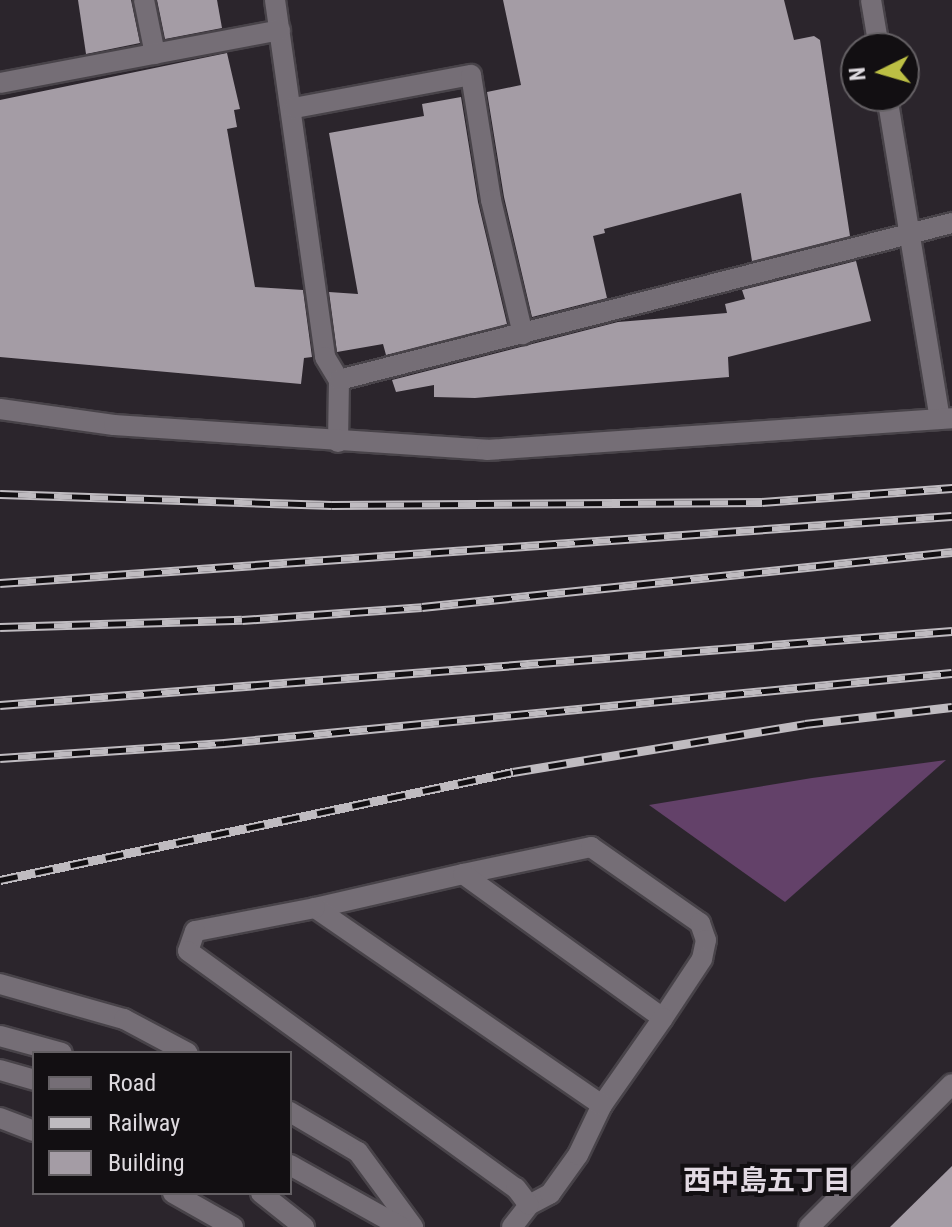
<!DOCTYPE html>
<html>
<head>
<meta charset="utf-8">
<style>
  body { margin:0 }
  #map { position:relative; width:952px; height:1227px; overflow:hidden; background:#2b252c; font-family:"Roboto Condensed","Noto Sans JP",sans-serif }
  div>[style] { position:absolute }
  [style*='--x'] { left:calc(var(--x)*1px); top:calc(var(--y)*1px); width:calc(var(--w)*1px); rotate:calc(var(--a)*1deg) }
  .forest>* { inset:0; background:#634169 }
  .building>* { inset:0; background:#a49ca5 }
  .roads { filter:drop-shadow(2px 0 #484349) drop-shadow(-2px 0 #484349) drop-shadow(0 2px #484349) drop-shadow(0 -2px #484349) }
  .minor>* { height:20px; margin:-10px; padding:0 10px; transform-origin:10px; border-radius:10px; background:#756e76 }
  .rail>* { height:9px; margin-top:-4.5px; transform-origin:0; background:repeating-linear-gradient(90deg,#120f12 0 18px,#bfbbc0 0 36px); box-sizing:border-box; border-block:2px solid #bfbbc0 }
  span { translate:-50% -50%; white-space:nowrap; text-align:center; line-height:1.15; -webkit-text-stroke:8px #120f12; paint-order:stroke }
  .neighbourhood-label { font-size:28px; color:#e2dae3; font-weight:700 }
  .legend { position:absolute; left:32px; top:1051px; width:260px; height:144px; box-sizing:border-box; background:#120f12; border:2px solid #646064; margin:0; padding:10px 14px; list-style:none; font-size:24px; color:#dedadf }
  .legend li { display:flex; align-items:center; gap:16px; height:40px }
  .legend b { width:40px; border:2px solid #646064 }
  .north { position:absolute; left:840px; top:32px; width:80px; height:80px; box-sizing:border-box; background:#120f12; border:2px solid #646064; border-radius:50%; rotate:265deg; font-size:22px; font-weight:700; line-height:32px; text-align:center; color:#dedadf }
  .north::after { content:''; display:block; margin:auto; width:28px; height:36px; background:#bcbf44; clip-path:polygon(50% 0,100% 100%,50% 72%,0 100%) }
</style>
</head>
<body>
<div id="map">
  <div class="forest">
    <i style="clip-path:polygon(946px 760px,785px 902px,649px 805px,812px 778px)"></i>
  </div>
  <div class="building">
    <i style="clip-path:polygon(78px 0,131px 0,140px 43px,86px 54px)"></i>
    <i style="clip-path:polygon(157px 0,217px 0,222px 28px,165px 39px)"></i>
    <i style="clip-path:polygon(503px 0,784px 0,794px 40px,814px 36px,820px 40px,850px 236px,752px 261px,741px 193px,604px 229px,605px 233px,593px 236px,607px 298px,532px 317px,504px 197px,487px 92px,521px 85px)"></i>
    <i style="clip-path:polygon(227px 53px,240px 109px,234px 110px,237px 127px,227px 129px,255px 287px,303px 290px,312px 357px,304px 358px,301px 384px,0 357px,0 100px)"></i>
    <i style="clip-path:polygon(461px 97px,478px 202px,507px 324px,386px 355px,383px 344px,337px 352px,329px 292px,358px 294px,329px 133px,424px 116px,422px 104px)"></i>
    <i style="clip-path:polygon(856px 261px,871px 321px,728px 357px,729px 377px,475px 398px,434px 397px,434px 385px,396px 392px,392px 380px,618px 322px,727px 313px,725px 304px,745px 299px,742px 290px)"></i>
    <i style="clip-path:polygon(952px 1166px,952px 1227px,890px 1227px)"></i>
  </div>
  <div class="roads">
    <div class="minor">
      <i style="--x:144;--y:0;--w:55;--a:78.5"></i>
      <i style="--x:275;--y:0;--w:360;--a:82"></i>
      <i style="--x:325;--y:357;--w:27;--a:59"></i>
      <i style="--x:339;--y:380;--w:62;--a:90.9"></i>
      <i style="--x:871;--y:0;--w:49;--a:80.5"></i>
      <i style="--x:0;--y:83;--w:285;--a:-10.7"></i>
      <i style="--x:887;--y:96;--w:327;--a:80.7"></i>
      <i style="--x:294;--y:108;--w:180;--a:-10.6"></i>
      <i style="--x:471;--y:75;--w:127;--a:80.9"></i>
      <i style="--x:491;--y:200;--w:138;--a:76.6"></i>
      <i style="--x:339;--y:380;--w:633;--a:-14.37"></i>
      <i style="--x:0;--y:409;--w:115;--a:8"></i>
      <i style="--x:114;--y:425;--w:374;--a:3.8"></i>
      <i style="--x:487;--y:450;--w:466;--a:-3.9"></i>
      <i style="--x:463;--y:874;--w:131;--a:-11.9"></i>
      <i style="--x:591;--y:847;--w:133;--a:34.9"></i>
      <i style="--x:700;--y:923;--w:18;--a:71"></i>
      <i style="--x:706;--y:940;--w:19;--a:102"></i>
      <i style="--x:702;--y:959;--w:71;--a:123.5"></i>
      <i style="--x:315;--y:908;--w:152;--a:-12.9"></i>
      <i style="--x:463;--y:874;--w:246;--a:35.8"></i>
      <i style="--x:663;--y:1018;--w:106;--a:125"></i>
      <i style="--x:0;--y:984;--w:129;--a:15.8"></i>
      <i style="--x:124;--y:1019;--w:72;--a:28"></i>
      <i style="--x:0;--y:1036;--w:64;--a:15.3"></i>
      <i style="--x:0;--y:1070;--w:35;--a:16"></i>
      <i style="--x:290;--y:1112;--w:79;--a:30.5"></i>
      <i style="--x:358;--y:1152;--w:93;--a:53.7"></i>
      <i style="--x:0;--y:1118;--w:36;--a:21"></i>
      <i style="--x:290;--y:1165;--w:127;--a:29.2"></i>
      <i style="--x:173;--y:1193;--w:69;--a:29.5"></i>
      <i style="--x:261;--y:1193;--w:55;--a:38.3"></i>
      <i style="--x:512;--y:1227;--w:28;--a:-52"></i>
      <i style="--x:529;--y:1205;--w:24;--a:-28"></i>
      <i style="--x:550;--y:1194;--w:48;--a:-54.3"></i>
      <i style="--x:578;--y:1155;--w:55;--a:-64.4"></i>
      <i style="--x:602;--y:1105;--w:348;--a:-145.5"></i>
      <i style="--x:315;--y:908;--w:122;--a:169.1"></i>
      <i style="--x:195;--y:931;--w:21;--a:109"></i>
      <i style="--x:188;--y:951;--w:405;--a:35.9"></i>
      <i style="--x:516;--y:1188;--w:21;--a:53"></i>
      <i style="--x:809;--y:1227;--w:202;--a:-45"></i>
    </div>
  </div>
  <div class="rail">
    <i style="--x:0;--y:494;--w:332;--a:1.9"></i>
    <i style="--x:332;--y:505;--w:430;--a:-0.4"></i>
    <i style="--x:762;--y:502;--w:191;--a:-4.2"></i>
    <i style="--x:0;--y:583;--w:954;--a:-4.03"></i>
    <i style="--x:0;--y:627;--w:242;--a:-1.7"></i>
    <i style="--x:242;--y:620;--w:180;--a:-4.1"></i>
    <i style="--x:422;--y:607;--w:533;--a:-5.92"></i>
    <i style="--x:0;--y:705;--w:955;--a:-4.44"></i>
    <i style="--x:0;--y:758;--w:225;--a:-3.8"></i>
    <i style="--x:224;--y:743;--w:731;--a:-5.49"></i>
    <i style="--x:0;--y:880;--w:524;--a:-11.89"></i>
    <i style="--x:513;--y:772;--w:296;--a:-9.3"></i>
    <i style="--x:805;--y:724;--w:148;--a:-6.6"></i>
  </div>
  <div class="neighbourhood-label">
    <span style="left:767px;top:1181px">西中島五丁目</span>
  </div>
  <ul class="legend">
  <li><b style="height:10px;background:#756e76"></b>Road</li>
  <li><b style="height:10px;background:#bfbbc0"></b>Railway</li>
  <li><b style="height:22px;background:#a49ca5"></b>Building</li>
  </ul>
  <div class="north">N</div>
</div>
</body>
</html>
